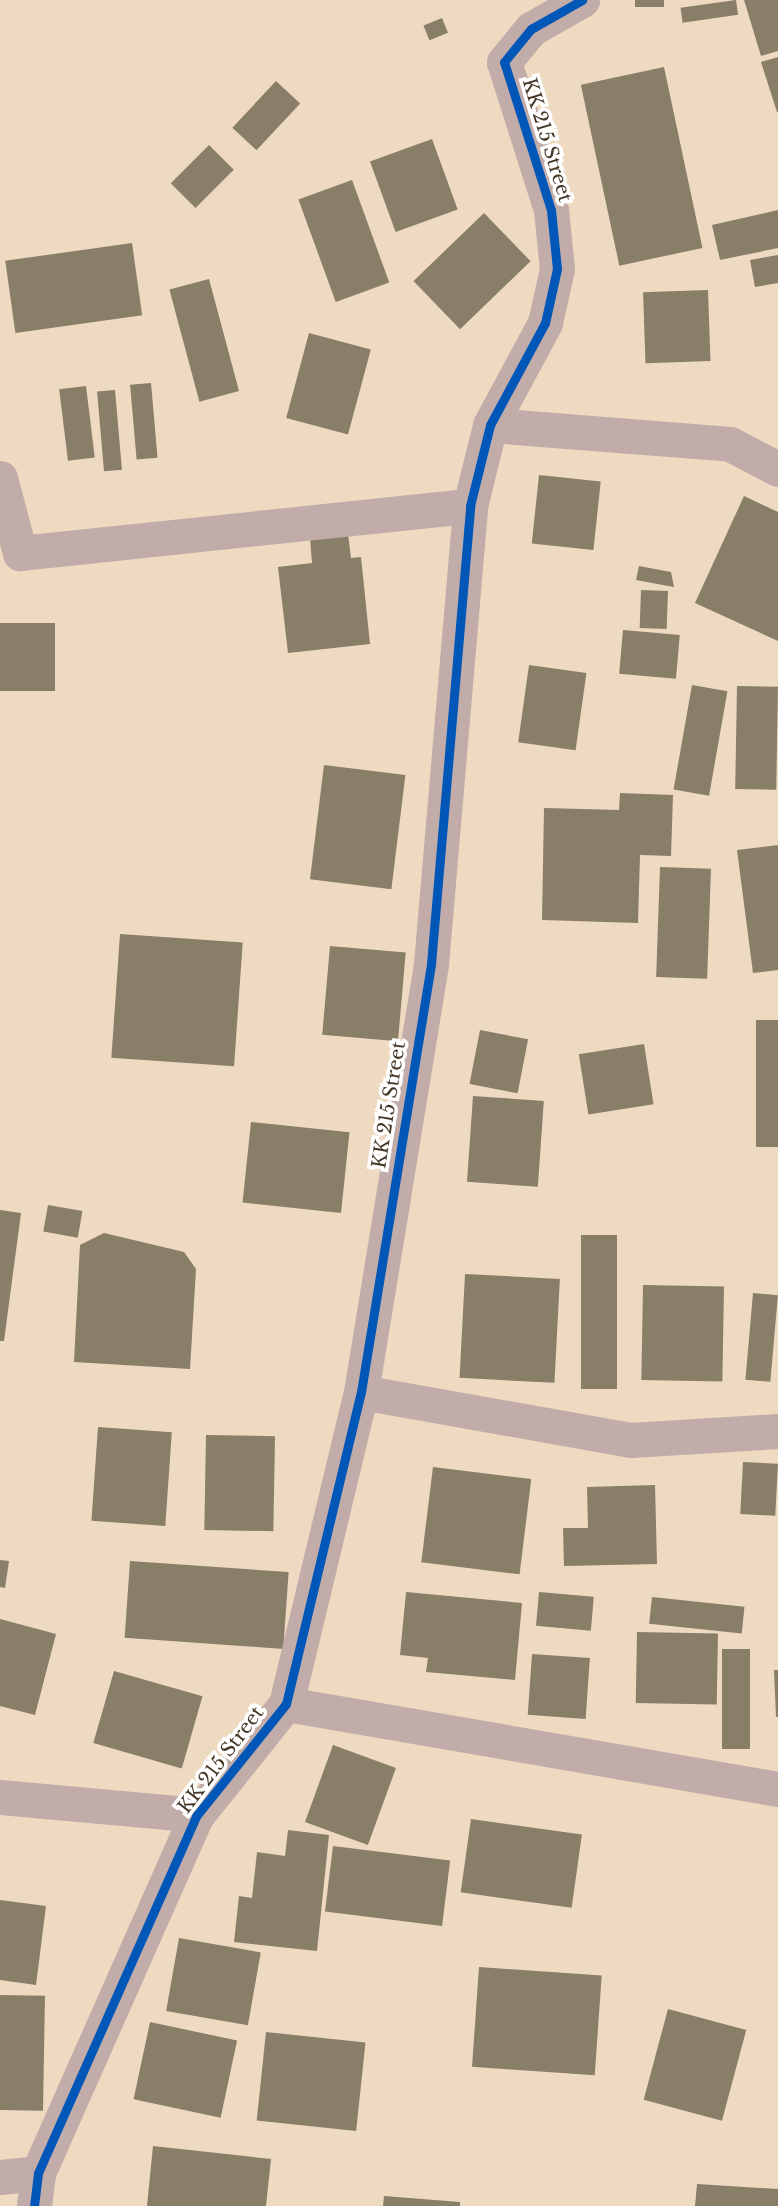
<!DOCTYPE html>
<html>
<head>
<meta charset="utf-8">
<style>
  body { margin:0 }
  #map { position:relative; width:778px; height:2206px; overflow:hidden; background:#eddac0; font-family:"Libre Baskerville",serif }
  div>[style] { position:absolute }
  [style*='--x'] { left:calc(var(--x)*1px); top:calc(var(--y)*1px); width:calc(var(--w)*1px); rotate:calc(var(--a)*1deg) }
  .building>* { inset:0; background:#897e67; transform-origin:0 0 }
  .street>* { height:35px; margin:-17.5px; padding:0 17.5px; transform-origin:17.5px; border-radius:17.5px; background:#c2aca9 }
  .cycleway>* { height:9px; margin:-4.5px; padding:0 4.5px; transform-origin:4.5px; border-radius:4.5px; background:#0057b8 }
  span { translate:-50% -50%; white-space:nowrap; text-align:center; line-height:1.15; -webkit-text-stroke:7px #fff; paint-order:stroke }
  .street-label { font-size:19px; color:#463826 }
</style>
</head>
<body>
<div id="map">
  <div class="building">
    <i style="left:635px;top:0;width:29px;height:7px"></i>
    <i style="left:736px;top:0;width:15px;height:56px;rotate:82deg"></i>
    <i style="clip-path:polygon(744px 0,778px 0,778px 51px,761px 56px)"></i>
    <i style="left:442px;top:18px;width:16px;height:20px;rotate:68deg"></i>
    <i style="clip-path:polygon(778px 57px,778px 112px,777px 112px,761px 62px)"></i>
    <i style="left:664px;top:67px;width:185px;height:85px;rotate:78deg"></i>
    <i style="left:276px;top:81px;width:33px;height:64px;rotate:43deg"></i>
    <i style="left:432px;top:139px;width:75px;height:66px;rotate:70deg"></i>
    <i style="left:209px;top:145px;width:35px;height:54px;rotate:45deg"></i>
    <i style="left:352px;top:180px;width:109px;height:57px;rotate:70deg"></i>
    <i style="clip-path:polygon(778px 210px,778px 248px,720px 260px,712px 225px)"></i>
    <i style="left:484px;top:213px;width:67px;height:98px;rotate:46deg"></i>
    <i style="left:132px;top:243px;width:73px;height:128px;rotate:82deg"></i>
    <i style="clip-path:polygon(778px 255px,778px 283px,755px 287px,750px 260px)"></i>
    <i style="left:209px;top:279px;width:116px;height:41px;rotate:75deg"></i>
    <i style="left:708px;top:290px;width:71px;height:65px;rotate:88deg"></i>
    <i style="left:309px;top:333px;width:64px;height:88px;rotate:15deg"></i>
    <i style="left:151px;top:383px;width:75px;height:21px;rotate:85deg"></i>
    <i style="left:86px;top:386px;width:72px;height:27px;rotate:83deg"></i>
    <i style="left:115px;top:390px;width:80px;height:18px;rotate:85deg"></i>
    <i style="left:539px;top:475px;width:62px;height:69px;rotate:6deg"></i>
    <i style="clip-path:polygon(744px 496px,778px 512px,778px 641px,695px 603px)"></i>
    <i style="clip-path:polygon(348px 534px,351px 558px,361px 557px,370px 644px,288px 653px,278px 567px,312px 563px,310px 538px)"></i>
    <i style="clip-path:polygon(639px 566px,671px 572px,674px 587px,636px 580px)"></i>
    <i style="left:641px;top:590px;width:27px;height:38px;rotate:2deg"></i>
    <i style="left:55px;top:623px;width:68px;height:55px;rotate:90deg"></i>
    <i style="left:623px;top:630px;width:57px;height:44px;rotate:5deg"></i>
    <i style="left:529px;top:665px;width:58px;height:78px;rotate:8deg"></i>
    <i style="left:692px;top:685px;width:36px;height:106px;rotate:10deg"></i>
    <i style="left:737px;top:686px;width:41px;height:103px;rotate:1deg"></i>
    <i style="left:324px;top:765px;width:82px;height:115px;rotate:7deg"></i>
    <i style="clip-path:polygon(620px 793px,673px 795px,671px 856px,640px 855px,638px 923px,542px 920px,544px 808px,619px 810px)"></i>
    <i style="clip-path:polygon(778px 845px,778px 970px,753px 973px,737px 850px)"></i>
    <i style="left:660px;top:867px;width:51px;height:110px;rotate:2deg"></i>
    <i style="left:120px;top:934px;width:123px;height:124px;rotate:4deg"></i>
    <i style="left:330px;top:946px;width:76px;height:89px;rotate:5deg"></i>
    <i style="left:756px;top:1020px;width:22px;height:127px"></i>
    <i style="left:480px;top:1030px;width:49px;height:55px;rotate:11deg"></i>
    <i style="left:644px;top:1044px;width:61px;height:66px;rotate:81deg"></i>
    <i style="left:473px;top:1096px;width:71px;height:86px;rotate:4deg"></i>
    <i style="left:251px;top:1122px;width:99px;height:81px;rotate:6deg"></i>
    <i style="left:48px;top:1205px;width:35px;height:27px;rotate:10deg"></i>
    <i style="clip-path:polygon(0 1210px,21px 1213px,4px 1341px,0 1341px)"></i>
    <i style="clip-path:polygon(104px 1233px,184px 1252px,196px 1269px,190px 1369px,74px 1362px,80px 1245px)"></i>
    <i style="left:581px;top:1235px;width:36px;height:154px"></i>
    <i style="left:465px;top:1274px;width:95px;height:104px;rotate:3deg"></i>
    <i style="left:643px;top:1285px;width:81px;height:95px;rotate:1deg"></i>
    <i style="left:753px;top:1293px;width:25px;height:87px;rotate:5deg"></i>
    <i style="left:98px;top:1427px;width:74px;height:94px;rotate:4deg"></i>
    <i style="left:206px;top:1435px;width:69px;height:95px;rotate:1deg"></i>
    <i style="left:743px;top:1462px;width:35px;height:52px;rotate:3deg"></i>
    <i style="left:433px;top:1467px;width:99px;height:96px;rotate:7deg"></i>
    <i style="clip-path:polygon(655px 1485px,657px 1564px,564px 1566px,563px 1528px,588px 1528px,587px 1487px)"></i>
    <i style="clip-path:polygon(0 1560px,9px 1561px,5px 1588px,0 1587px)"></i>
    <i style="left:130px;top:1561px;width:159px;height:77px;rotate:4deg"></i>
    <i style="clip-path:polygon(406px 1592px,522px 1603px,515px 1680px,426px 1672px,428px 1658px,400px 1655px)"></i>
    <i style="left:539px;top:1592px;width:55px;height:34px;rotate:5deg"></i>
    <i style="left:652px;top:1597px;width:93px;height:27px;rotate:6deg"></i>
    <i style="clip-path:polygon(0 1619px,56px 1634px,35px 1715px,0 1706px)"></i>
    <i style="left:637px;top:1632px;width:81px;height:71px;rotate:1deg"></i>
    <i style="left:722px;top:1649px;width:28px;height:100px"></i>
    <i style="left:532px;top:1654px;width:58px;height:61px;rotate:4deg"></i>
    <i style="clip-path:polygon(774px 1670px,778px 1670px,778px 1717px,776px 1717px)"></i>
    <i style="left:114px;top:1671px;width:92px;height:75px;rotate:16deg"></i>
    <i style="left:333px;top:1745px;width:67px;height:82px;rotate:20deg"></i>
    <i style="left:471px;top:1819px;width:112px;height:74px;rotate:8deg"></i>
    <i style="clip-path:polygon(288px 1830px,329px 1835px,317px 1951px,234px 1942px,239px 1896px,252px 1898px,257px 1852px,285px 1856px)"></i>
    <i style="left:333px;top:1846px;width:118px;height:66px;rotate:7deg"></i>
    <i style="clip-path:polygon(0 1900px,46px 1906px,36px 1985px,0 1980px)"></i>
    <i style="left:179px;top:1938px;width:83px;height:74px;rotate:10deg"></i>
    <i style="left:479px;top:1967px;width:123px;height:100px;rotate:4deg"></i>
    <i style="left:0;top:1995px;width:45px;height:115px;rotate:1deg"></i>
    <i style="left:668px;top:2009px;width:81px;height:94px;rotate:15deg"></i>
    <i style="left:150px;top:2022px;width:89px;height:79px;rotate:12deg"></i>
    <i style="left:266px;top:2032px;width:100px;height:89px;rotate:6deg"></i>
    <i style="clip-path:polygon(153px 2146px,271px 2159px,266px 2206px,147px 2206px)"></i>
    <i style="clip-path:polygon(697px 2184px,778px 2189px,778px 2206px,695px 2206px)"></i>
    <i style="clip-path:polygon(384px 2196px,460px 2202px,460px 2206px,383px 2206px)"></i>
  </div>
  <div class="street">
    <i style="--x:490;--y:425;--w:241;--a:4.5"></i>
    <i style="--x:730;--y:444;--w:54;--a:27.5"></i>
    <i style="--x:0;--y:478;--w:78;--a:75.1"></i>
    <i style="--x:20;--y:553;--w:452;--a:-6"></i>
    <i style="--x:361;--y:1392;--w:274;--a:10.1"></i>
    <i style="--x:631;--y:1440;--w:147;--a:-3.5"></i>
    <i style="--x:286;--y:1704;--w:499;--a:9.8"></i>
    <i style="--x:0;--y:1797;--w:198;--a:5.2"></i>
    <i style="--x:0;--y:2177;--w:38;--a:-6"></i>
    <i style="--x:34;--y:2206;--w:33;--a:-83"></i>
    <i style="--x:38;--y:2173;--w:392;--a:-66.1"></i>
    <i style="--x:197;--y:1815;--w:142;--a:-51.3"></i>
    <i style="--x:286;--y:1704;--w:321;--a:-76.5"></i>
    <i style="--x:361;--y:1392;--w:434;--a:-80.7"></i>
    <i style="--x:431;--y:964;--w:460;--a:-85.1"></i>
    <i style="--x:470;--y:506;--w:83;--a:-76.1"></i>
    <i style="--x:490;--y:425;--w:116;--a:-61.7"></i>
    <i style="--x:545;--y:323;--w:55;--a:-77.5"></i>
    <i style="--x:557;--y:269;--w:59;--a:-95.8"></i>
    <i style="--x:551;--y:210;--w:155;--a:-107.6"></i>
    <i style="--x:504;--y:62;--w:43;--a:-50.7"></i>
    <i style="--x:531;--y:29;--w:59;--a:-29.6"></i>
  </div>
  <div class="cycleway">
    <i style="--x:34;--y:2206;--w:33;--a:-83"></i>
    <i style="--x:38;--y:2173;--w:392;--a:-66.1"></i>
    <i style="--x:197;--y:1815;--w:142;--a:-51.3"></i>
    <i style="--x:286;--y:1704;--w:321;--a:-76.5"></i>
    <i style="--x:361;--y:1392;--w:434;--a:-80.7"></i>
    <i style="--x:431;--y:964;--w:460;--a:-85.1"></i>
    <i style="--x:470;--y:506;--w:83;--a:-76.1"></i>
    <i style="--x:490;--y:425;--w:116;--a:-61.7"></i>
    <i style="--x:545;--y:323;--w:55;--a:-77.5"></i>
    <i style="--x:557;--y:269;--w:59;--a:-95.8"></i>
    <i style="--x:551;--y:210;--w:155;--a:-107.6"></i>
    <i style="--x:504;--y:62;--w:43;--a:-50.7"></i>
    <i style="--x:531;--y:29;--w:59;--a:-29.6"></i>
  </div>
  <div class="street-label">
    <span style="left:547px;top:140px;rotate:73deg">KK 215 Street</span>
    <span style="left:389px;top:1105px;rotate:-81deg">KK 215 Street</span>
    <span style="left:221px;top:1760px;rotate:-53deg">KK 215 Street</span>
  </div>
</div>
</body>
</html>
